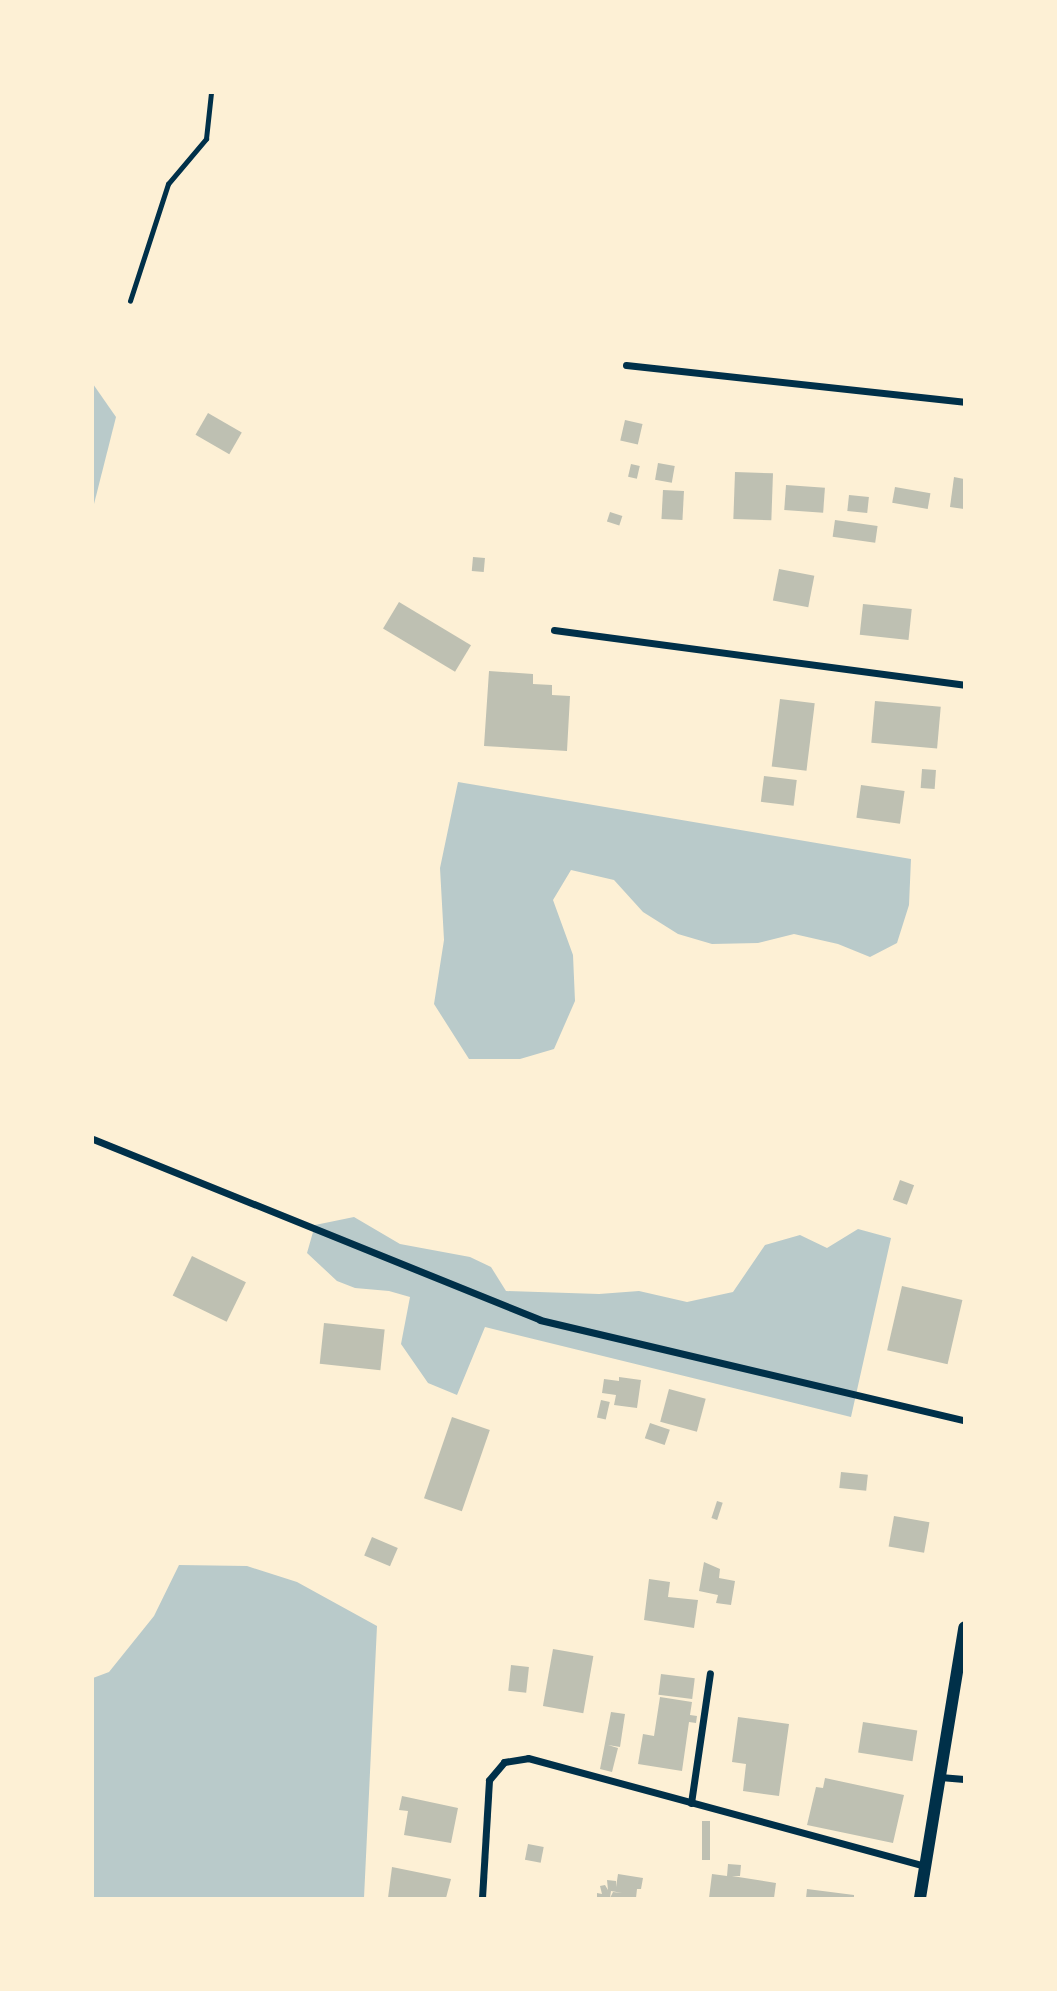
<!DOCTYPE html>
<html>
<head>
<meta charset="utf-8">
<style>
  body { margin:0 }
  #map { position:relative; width:1057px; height:1991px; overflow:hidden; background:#fdf0d5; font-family:"IBM Plex Sans",sans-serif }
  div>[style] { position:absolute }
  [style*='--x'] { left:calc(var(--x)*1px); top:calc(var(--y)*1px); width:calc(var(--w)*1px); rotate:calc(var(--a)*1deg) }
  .green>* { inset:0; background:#b9caca }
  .building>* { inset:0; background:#bec0b2; transform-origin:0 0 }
  .path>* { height:4.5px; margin:-2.25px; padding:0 2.25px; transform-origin:2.25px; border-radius:2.25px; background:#003049 }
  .minor>* { height:7px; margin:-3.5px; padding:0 3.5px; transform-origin:3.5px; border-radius:3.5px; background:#003049 }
  .tertiary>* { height:12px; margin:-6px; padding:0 6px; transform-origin:6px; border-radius:6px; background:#003049 }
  span { translate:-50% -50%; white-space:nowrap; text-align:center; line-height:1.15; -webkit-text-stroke:5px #fdf0d5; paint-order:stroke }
  .frame { position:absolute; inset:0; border:94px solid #fdf0d5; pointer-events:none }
</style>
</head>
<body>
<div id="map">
  <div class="green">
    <i style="clip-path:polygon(93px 384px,116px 417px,93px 508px)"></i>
    <i style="clip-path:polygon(458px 782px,911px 859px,909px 905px,897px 943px,870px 957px,838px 944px,794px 934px,758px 943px,712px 944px,678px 934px,643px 912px,614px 880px,571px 870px,553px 900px,573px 955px,575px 1001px,554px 1049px,520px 1059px,469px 1059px,434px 1004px,444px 940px,440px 868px)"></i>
    <i style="clip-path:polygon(354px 1217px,400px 1244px,470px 1257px,491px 1267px,506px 1291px,599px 1294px,639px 1291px,687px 1302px,733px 1292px,765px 1245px,800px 1235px,827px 1248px,858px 1229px,891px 1238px,851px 1417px,485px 1327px,457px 1395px,428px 1383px,401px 1344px,410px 1297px,389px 1291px,355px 1288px,337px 1281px,307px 1253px,315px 1225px)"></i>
    <i style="clip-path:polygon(179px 1565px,247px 1566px,297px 1582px,377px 1626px,364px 1898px,93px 1898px,93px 1678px,109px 1672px,154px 1616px)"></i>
  </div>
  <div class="building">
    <i style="left:208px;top:413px;width:39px;height:25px;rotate:30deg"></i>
    <i style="left:625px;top:420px;width:18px;height:21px;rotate:13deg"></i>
    <i style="left:658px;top:463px;width:17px;height:17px;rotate:10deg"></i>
    <i style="left:631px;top:464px;width:9px;height:13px;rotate:13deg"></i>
    <i style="left:735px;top:472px;width:38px;height:47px;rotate:2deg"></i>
    <i style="clip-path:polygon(954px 477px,964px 479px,964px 509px,950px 507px)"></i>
    <i style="left:786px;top:485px;width:39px;height:25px;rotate:4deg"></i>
    <i style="left:895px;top:487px;width:36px;height:16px;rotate:10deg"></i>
    <i style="left:663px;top:490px;width:21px;height:29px;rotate:3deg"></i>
    <i style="left:849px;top:495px;width:20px;height:16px;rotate:6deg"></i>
    <i style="left:610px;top:512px;width:13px;height:10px;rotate:18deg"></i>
    <i style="left:835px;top:520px;width:43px;height:17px;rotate:8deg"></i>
    <i style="left:473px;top:557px;width:12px;height:14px;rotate:5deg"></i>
    <i style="left:779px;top:569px;width:36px;height:32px;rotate:11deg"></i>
    <i style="left:399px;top:602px;width:84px;height:31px;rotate:31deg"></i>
    <i style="left:863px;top:604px;width:49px;height:31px;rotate:6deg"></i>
    <i style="clip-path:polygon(489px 671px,533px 674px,533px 684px,552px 685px,552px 695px,570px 696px,567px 751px,484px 746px)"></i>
    <i style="left:780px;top:699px;width:35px;height:68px;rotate:7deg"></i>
    <i style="left:875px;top:701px;width:66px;height:42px;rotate:5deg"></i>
    <i style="left:922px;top:769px;width:14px;height:19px;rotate:4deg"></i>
    <i style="left:764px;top:776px;width:33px;height:26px;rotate:7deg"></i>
    <i style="left:861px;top:785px;width:44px;height:33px;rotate:8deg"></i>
    <i style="left:900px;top:1180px;width:15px;height:21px;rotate:20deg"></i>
    <i style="left:192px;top:1256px;width:60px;height:44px;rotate:26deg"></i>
    <i style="left:902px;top:1286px;width:62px;height:66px;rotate:13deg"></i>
    <i style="left:324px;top:1323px;width:61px;height:41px;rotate:6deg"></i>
    <i style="clip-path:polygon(619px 1377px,641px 1380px,637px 1408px,614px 1405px,616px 1395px,602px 1393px,604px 1379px,619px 1381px)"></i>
    <i style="left:669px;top:1389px;width:38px;height:34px;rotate:15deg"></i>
    <i style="left:601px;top:1400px;width:9px;height:18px;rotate:13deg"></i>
    <i style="left:452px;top:1417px;width:40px;height:86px;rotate:19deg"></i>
    <i style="left:650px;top:1423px;width:21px;height:16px;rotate:19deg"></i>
    <i style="left:841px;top:1472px;width:27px;height:16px;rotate:6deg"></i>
    <i style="left:717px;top:1501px;width:6px;height:18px;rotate:18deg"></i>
    <i style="left:894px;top:1516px;width:36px;height:31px;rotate:10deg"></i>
    <i style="left:372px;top:1537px;width:28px;height:20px;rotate:23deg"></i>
    <i style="clip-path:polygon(704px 1562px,720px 1569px,719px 1578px,735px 1581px,731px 1605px,716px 1603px,718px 1595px,699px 1591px)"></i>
    <i style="clip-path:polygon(649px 1579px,670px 1582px,668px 1597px,698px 1600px,694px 1628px,644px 1620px)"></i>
    <i style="left:553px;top:1649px;width:41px;height:58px;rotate:10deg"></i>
    <i style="left:511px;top:1665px;width:18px;height:26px;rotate:6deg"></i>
    <i style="left:661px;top:1674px;width:34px;height:21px;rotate:7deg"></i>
    <i style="clip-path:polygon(660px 1697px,692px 1702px,690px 1715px,697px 1716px,696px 1723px,689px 1722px,682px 1771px,638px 1764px,643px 1734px,654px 1736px)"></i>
    <i style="clip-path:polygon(611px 1712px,625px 1714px,620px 1747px,608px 1745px,618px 1748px,612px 1772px,600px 1769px)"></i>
    <i style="clip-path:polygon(738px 1717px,789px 1724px,779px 1796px,743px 1791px,746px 1764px,732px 1762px)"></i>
    <i style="left:863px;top:1722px;width:55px;height:31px;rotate:9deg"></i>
    <i style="clip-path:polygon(825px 1778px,904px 1795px,893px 1843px,807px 1825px,816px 1787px,823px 1788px)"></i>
    <i style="clip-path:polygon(402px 1796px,458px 1808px,451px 1843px,404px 1835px,408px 1811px,399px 1810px)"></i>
    <i style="left:702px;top:1821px;width:8px;height:39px"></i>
    <i style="left:528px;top:1844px;width:16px;height:16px;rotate:11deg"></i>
    <i style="clip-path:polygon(728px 1864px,741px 1865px,740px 1876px,732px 1876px,776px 1883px,774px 1898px,709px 1898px,712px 1874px,727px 1876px)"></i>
    <i style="clip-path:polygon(392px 1867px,451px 1879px,446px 1898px,388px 1898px)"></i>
    <i style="clip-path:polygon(618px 1874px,643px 1878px,641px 1889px,637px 1889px,636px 1898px,610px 1898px,613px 1892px,622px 1893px,611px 1891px,610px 1898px,597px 1898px,597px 1893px,602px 1894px,600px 1886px,605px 1885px,608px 1890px,607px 1880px,616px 1881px,616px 1887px)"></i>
    <i style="clip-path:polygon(807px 1889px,854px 1895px,854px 1898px,806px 1898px)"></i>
  </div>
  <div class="path">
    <i style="--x:130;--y:301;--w:123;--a:-72"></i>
    <i style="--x:168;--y:184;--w:59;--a:-49.8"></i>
    <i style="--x:206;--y:139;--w:46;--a:-83.8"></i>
  </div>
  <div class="minor">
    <i style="--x:626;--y:365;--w:340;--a:6.2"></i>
    <i style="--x:554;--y:630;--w:414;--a:7.6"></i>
    <i style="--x:93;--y:1139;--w:482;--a:22"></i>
    <i style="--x:540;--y:1320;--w:436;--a:13.3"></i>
    <i style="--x:940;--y:1777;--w:24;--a:5"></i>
    <i style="--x:691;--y:1803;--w:131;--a:-81.7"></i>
    <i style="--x:482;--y:1898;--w:118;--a:-86.6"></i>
    <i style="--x:489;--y:1780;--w:23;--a:-50"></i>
    <i style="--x:504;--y:1762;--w:24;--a:-9"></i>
    <i style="--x:528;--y:1758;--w:411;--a:15.2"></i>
  </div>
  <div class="tertiary">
    <i style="--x:920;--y:1898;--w:274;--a:-80.7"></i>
  </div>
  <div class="frame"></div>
</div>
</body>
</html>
